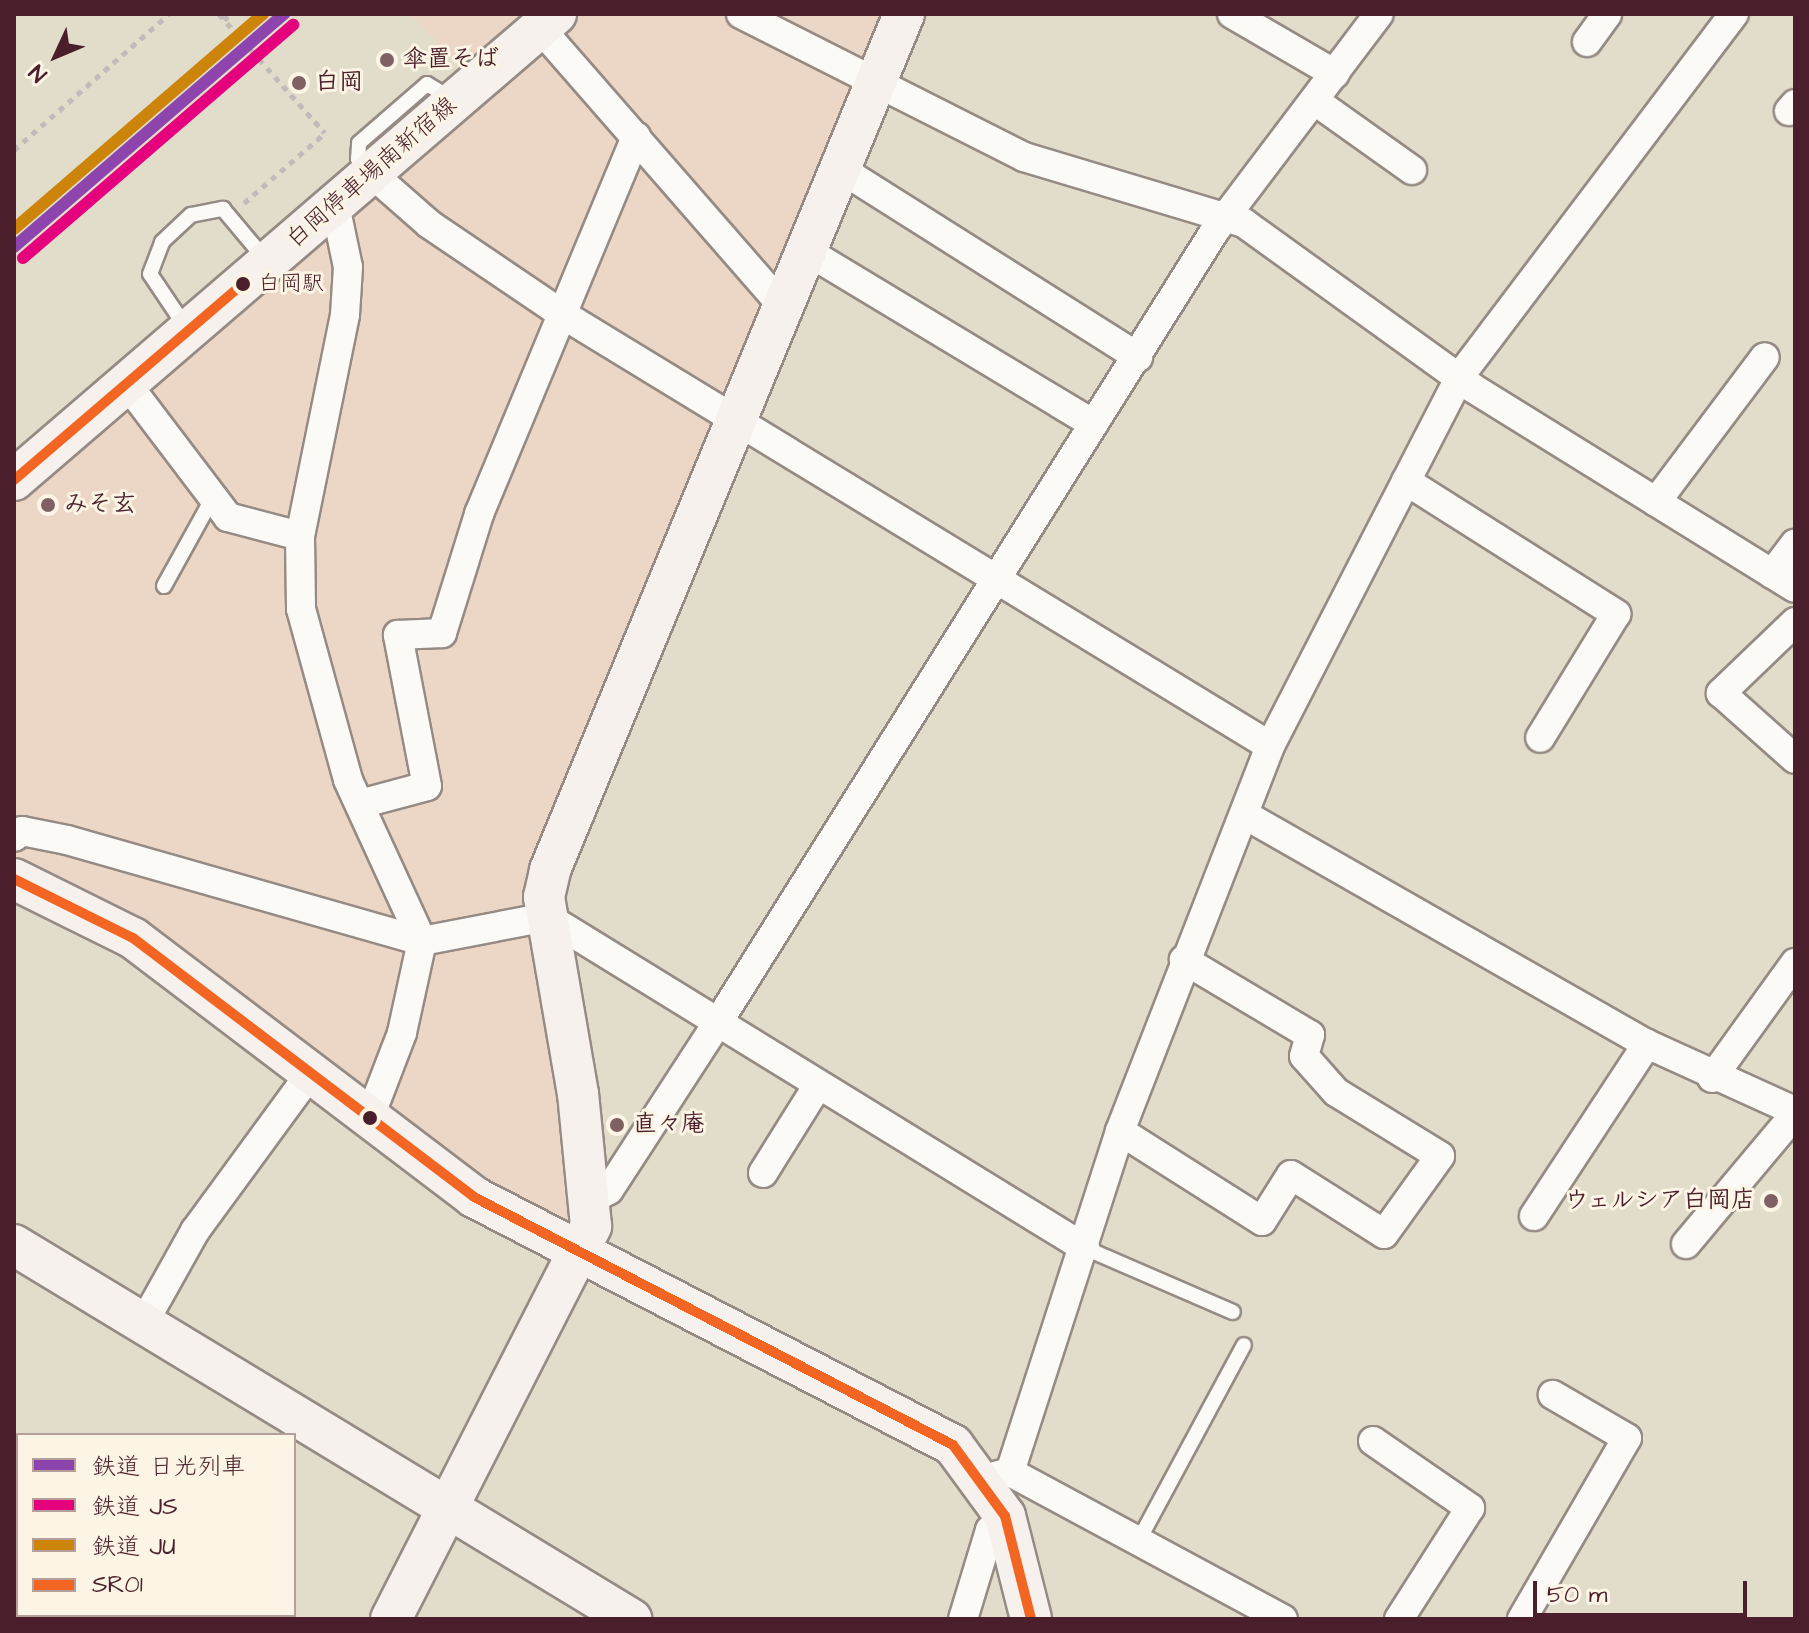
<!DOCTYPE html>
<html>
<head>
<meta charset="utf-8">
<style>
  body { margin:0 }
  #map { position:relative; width:1809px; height:1633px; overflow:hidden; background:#e2dcca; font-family:"Architects Daughter","Klee One",sans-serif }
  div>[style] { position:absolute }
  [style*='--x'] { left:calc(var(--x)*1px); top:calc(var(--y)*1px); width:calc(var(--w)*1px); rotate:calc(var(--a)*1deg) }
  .built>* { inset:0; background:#ecd6c6 }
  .stream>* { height:9px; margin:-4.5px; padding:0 4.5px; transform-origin:4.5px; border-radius:4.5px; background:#6ebabd }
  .path>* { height:5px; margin-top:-2.5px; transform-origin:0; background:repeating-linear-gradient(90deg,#c1bcba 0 6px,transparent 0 12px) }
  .roads { filter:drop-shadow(2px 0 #958b84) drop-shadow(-2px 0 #958b84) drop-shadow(0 2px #958b84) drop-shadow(0 -2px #958b84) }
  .lane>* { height:14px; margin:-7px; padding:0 7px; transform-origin:7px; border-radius:7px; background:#fbfaf7 }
  .street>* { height:28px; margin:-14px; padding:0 14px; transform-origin:14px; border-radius:14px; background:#fbfaf7 }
  .secondary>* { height:40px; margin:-20px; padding:0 20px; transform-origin:20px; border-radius:20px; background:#f6f1ed }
  .rail>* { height:9px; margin-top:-4.5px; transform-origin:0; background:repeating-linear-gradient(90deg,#fcf5e5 0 18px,#b8b2b1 0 36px); box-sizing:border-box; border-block:2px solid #b8b2b1 }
  .path-bridge>* { height:5px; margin-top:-2.5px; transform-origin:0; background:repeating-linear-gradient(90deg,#c1bcba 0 6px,transparent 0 12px) }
  .bus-1>* { height:10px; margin:-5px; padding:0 5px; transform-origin:5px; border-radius:5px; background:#f26522 }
  .rail-1>* { height:12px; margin:-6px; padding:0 6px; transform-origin:6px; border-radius:6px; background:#8e44ad }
  .rail-2>* { height:12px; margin:-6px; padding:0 6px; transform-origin:6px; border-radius:6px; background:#e5007d }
  .rail-3>* { height:12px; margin:-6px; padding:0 6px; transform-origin:6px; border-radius:6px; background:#cc840b }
  .dots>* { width:22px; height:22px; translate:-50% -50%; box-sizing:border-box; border:4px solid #fcf5e5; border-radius:50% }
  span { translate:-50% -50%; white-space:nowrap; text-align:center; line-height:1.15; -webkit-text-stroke:6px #fcf5e5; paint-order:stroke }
  .bus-label { font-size:22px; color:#4a1f2b }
  .left { translate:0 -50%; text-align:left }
  .poi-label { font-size:24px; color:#4a1f2b; font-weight:700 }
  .right { translate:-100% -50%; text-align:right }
  .street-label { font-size:24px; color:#4a1f2b }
  .frame { position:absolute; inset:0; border:16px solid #4a1f2b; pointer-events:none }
  .legend { position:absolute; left:16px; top:1433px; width:280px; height:184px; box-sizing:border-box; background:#fcf5e5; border:2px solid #b59f9b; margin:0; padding:10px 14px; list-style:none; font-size:24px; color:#4a1f2b }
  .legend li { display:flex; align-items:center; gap:16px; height:40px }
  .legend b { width:40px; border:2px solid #b59f9b }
  .north { position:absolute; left:16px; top:16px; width:80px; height:80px; -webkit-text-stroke:6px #fcf5e5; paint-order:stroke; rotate:226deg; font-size:22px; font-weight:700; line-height:32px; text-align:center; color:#4a1f2b }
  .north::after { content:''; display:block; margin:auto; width:28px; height:36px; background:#4a1f2b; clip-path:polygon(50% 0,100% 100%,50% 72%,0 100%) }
  .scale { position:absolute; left:1533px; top:1581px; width:214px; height:36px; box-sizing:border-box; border:4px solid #4a1f2b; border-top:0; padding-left:10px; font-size:24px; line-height:28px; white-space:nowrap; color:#4a1f2b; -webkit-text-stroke:6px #fcf5e5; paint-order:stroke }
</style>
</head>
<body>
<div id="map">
  <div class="built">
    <i style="clip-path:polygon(409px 14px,891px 14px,527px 888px,572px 1167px,570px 1233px,481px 1185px,14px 860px,14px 501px,488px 93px)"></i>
    <i style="clip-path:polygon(14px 1532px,18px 1615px,121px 1619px,14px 1619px)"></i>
  </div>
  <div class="stream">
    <i style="--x:14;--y:1491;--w:5;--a:37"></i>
    <i style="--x:163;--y:1615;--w:6;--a:39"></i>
  </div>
  <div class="path">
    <i style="--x:224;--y:20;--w:9;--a:-41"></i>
    <i style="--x:14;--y:150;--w:206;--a:-41.3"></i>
    <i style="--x:244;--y:203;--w:107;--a:-40.8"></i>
  </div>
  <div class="roads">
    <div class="lane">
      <i style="--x:368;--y:170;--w:15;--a:-132"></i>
      <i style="--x:358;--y:159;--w:16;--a:-86"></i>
      <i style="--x:359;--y:143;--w:90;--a:-40.9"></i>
      <i style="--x:427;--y:84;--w:29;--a:31"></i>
      <i style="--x:187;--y:329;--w:66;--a:-123.9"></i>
      <i style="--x:150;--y:274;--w:34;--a:-69"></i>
      <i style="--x:162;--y:242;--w:40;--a:-43"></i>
      <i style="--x:191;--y:215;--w:33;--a:-11"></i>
      <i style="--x:223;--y:209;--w:65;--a:50"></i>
      <i style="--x:164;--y:586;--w:97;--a:-61.1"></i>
      <i style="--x:1085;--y:1248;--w:161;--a:23.4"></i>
      <i style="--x:1140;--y:1538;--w:219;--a:-61.7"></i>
    </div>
    <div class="street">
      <i style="--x:741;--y:14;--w:317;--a:26.8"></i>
      <i style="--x:1024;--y:157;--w:230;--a:16.7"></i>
      <i style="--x:1244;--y:223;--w:280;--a:35.8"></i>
      <i style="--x:1471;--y:387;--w:381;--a:31.8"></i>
      <i style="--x:1232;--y:14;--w:119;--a:30.2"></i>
      <i style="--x:540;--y:28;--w:368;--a:48.9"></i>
      <i style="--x:1587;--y:42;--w:34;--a:-54"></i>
      <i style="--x:1315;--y:101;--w:119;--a:35.4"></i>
      <i style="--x:1789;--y:111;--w:9;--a:-49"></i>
      <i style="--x:839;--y:168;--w:354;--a:32.3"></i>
      <i style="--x:371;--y:173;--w:77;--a:41.3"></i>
      <i style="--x:429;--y:224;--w:161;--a:34.1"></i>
      <i style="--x:562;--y:314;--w:829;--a:31.39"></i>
      <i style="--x:335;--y:205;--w:63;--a:78.2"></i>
      <i style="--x:348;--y:267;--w:48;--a:93.6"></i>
      <i style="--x:345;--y:315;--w:226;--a:101.5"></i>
      <i style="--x:300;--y:536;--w:73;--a:89.2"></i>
      <i style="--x:301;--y:609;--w:177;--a:74.6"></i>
      <i style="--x:348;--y:780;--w:177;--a:65.3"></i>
      <i style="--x:422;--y:941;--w:94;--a:102.3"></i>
      <i style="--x:402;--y:1033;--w:92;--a:111"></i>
      <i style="--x:805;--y:250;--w:337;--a:31.1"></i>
      <i style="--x:127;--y:384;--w:167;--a:52.8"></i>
      <i style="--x:228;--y:517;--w:74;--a:14.8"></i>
      <i style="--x:1406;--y:481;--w:249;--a:32.3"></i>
      <i style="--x:1616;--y:614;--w:145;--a:121.5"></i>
      <i style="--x:1656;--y:502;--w:181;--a:-53.1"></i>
      <i style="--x:1772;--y:574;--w:38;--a:-53"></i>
      <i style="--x:1795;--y:622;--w:103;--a:136.2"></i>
      <i style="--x:1721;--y:693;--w:99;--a:41.7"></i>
      <i style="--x:360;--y:804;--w:69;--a:-15"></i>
      <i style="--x:427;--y:786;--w:154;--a:-100.9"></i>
      <i style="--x:398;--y:635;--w:44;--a:-2.6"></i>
      <i style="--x:442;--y:633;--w:125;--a:-72.7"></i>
      <i style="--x:479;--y:514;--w:409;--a:-67.4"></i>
      <i style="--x:1247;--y:816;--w:460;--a:29.7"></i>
      <i style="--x:1647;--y:1044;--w:162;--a:24.4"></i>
      <i style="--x:14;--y:837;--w:10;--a:-37"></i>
      <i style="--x:22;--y:831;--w:46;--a:11.3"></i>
      <i style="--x:67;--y:840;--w:369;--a:15.9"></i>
      <i style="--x:422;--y:941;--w:127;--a:-10.9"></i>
      <i style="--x:547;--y:917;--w:632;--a:31.6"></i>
      <i style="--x:1712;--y:1078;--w:142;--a:-54.2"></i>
      <i style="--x:1120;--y:1131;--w:168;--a:32.4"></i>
      <i style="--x:1262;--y:1221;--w:54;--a:-57.8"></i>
      <i style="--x:1291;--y:1175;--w:110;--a:32.4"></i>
      <i style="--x:1384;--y:1234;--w:96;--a:-54.3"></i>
      <i style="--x:1440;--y:1156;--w:122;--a:-148.4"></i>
      <i style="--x:1336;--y:1092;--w:48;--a:-131.6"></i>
      <i style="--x:1304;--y:1056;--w:22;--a:-74"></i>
      <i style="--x:1310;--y:1035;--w:147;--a:-149.2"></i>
      <i style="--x:763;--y:1173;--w:104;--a:-58"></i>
      <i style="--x:592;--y:1199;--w:19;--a:-28"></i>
      <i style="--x:609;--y:1190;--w:198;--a:-57"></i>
      <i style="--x:717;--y:1024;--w:935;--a:-57.89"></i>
      <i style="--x:1214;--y:232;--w:273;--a:-52.9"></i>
      <i style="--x:1534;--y:1216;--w:206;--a:-56.7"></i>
      <i style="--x:1686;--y:1244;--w:170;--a:-50"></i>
      <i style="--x:143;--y:1324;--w:107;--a:-60.8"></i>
      <i style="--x:195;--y:1231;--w:195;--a:-53.8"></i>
      <i style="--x:1373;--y:1441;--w:118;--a:34.6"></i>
      <i style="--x:1470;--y:1508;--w:132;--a:122.6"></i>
      <i style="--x:1010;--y:1472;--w:358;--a:-72.1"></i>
      <i style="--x:1120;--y:1131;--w:413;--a:-68.7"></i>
      <i style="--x:1270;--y:746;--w:416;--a:-62.8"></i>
      <i style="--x:1460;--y:376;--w:454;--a:-52.9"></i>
      <i style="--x:991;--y:1477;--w:20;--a:-15"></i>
      <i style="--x:1010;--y:1472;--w:310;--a:28.3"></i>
      <i style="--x:14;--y:1512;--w:6;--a:45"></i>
      <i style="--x:136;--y:1615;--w:6;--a:39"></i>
      <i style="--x:963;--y:1619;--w:93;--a:-73.1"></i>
      <i style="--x:990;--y:1530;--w:21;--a:-43"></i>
      <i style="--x:1522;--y:1619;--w:209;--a:-59.9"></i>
      <i style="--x:1627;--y:1438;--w:86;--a:-149.8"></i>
    </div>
    <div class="secondary">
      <i style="--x:14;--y:480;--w:715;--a:-40.69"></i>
      <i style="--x:14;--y:879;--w:133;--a:26.4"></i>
      <i style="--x:133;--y:938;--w:428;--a:37.2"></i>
      <i style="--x:474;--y:1197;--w:539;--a:27.37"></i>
      <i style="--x:953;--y:1445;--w:88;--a:53.8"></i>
      <i style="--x:1005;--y:1516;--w:106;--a:75.8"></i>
      <i style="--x:14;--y:1245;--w:722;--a:31.22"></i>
      <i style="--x:391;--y:1619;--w:441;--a:-63"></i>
      <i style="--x:591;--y:1226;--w:133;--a:-95.6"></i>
      <i style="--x:578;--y:1094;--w:200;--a:-99.8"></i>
      <i style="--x:544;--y:897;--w:28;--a:-77"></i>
      <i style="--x:550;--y:870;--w:926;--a:-67.53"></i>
    </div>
  </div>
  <div class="rail">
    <i style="--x:14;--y:229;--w:327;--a:-41"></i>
  </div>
  <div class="path-bridge">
    <i style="--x:219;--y:14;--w:159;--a:48.3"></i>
  </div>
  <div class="bus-1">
    <i style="--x:14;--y:480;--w:303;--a:-40.6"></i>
    <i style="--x:14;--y:879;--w:133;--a:26.4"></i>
    <i style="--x:133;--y:938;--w:428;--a:37.2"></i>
    <i style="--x:474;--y:1197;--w:539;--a:27.37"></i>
    <i style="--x:953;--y:1445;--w:88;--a:53.8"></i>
    <i style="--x:1005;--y:1516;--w:106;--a:75.8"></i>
  </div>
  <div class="rail-1">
    <i style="--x:14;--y:247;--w:357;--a:-40.8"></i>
  </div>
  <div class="rail-2">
    <i style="--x:23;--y:258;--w:357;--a:-40.8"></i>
  </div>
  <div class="rail-3">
    <i style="--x:14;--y:229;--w:329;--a:-40.8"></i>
  </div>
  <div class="dots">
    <i style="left:387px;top:60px;background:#7f6163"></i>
    <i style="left:299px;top:83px;background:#7f6163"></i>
    <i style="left:243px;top:284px;background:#4a1f2b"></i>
    <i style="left:48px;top:505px;background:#7f6163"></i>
    <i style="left:370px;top:1118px;background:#4a1f2b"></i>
    <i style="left:617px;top:1125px;background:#7f6163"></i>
    <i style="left:1771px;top:1201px;background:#7f6163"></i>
  </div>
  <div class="bus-label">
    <span class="left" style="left:258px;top:284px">白岡駅</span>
  </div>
  <div class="poi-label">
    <span class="left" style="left:403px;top:60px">傘置そば</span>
    <span class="left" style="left:315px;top:83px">白岡</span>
    <span class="left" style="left:64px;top:505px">みそ玄</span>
    <span class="left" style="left:633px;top:1125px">直々庵</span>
    <span class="right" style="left:1755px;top:1201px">ウェルシア白岡店</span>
  </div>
  <div class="street-label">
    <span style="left:372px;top:173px;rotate:-41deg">白岡停車場南新宿線</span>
  </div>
  <div class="frame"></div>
  <ul class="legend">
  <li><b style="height:10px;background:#8e44ad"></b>鉄道 日光列車</li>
  <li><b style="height:10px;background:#e5007d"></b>鉄道 JS</li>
  <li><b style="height:10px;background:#cc840b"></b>鉄道 JU</li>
  <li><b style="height:10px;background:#f26522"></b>SR01</li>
  </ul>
  <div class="north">N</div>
  <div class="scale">50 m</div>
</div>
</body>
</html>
